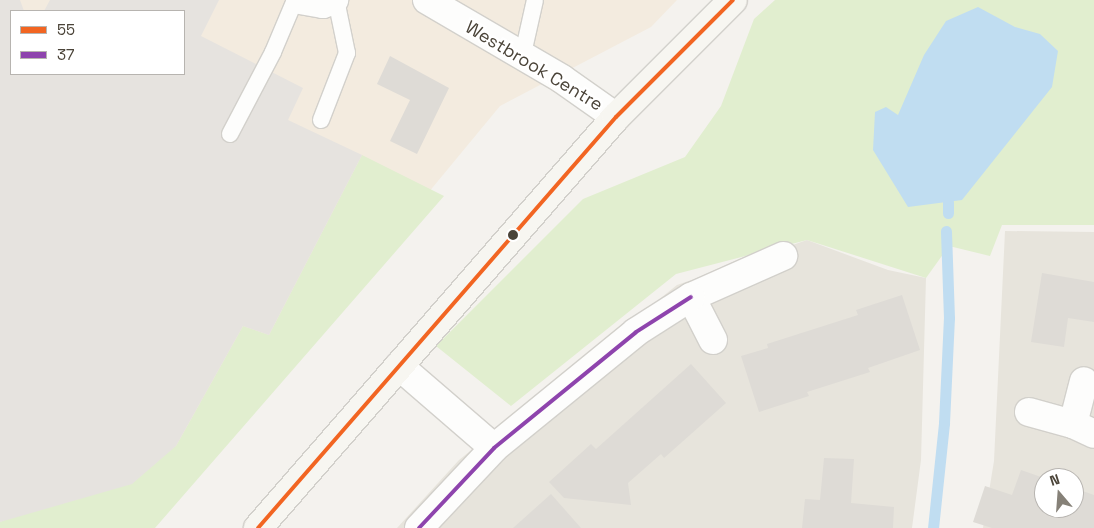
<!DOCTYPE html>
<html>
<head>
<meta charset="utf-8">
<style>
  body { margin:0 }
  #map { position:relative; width:1094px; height:528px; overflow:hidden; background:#f4f2ee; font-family:"Space Grotesk",sans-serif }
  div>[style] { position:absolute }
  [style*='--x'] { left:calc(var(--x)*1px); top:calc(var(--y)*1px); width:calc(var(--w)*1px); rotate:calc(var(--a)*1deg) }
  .residential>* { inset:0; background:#e7e4dc }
  .commercial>* { inset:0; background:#f3ebdf }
  .green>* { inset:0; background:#e1eecf }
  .parking>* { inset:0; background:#e6e3df }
  .water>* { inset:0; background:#c0ddf1 }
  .stream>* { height:11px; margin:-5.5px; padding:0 5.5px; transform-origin:5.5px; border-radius:5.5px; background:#c0ddf1 }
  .building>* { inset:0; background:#dedbd6 }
  .roads { filter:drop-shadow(1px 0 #d2d0cb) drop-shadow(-1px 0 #d2d0cb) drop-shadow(0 1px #d2d0cb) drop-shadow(0 -1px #d2d0cb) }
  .lane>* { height:16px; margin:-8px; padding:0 8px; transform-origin:8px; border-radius:8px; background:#fdfdfc }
  .street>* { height:28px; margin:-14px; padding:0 14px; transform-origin:14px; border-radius:14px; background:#fdfdfc }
  .secondary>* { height:28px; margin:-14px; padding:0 14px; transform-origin:14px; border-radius:14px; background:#f7f6f1 }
  .bus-1>* { height:4px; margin:-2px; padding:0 2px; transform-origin:2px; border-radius:2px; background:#f26522 }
  .bus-2>* { height:4px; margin:-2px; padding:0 2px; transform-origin:2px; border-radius:2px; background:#8e44ad }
  .dots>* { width:14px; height:14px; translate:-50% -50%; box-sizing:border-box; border:2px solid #fff; border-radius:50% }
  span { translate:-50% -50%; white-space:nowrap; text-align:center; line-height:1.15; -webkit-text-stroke:5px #fff; paint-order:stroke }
  .street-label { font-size:18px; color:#4b4439 }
  .legend { position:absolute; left:10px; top:10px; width:175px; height:65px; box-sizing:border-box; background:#fff; border:1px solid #b7b4b0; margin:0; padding:6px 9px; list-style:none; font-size:15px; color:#4b4439 }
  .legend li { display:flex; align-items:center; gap:10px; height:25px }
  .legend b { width:25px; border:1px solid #b7b4b0 }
  .north { position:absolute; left:1034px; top:468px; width:50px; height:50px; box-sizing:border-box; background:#fff; border:1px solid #b7b4b0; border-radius:50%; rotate:342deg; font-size:14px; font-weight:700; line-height:20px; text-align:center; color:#4b4439 }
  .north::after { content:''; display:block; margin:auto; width:18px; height:22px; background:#868178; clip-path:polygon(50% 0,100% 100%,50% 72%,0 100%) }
</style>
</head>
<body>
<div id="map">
  <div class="residential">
    <i style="clip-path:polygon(evenodd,1005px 231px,1094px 232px,1094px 528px,983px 528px,994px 461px,1005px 231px,1044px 478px,1074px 478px,1074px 508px,1044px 508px,1044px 478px)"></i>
    <i style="clip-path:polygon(807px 240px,888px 270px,926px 278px,921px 460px,912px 528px,397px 528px,459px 460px,677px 285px)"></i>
  </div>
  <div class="commercial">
    <i style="clip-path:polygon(evenodd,0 0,677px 0,651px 27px,500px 106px,151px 528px,0 528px,0 0,11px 11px,184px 11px,184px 74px,11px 74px,11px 11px)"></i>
  </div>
  <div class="green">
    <i style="clip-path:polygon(775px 0,1094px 0,1094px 225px,1002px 225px,990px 256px,949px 246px,926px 278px,807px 240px,676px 274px,511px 406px,436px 346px,583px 199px,685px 157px,721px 106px,754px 19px)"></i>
    <i style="clip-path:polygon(362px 155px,444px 196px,155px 528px,0 528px,0 522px,176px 446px,243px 326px,269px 335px)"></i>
  </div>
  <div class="parking">
    <i style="clip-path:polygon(0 0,20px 0,24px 11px,11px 11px,11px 74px,184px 74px,184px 11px,44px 11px,50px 0,219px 0,201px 36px,303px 88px,288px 120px,362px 155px,269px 335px,243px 326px,176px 446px,132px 484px,0 522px)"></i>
  </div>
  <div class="water">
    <i style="clip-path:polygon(978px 7px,1015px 27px,1040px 34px,1058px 51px,1052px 87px,962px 200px,908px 207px,873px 150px,875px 112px,886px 107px,898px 115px,924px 55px,946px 21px)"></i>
  </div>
  <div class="stream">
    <i style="--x:948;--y:213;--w:11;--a:-90"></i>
    <i style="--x:933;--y:528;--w:106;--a:-84"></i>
    <i style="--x:944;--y:423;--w:105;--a:-87.3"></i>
    <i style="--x:949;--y:318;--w:87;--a:-92"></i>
  </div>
  <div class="building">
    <i style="clip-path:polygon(390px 56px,449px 88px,417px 154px,390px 141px,410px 100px,377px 84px)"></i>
    <i style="clip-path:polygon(1042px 273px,1094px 282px,1094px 322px,1068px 318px,1064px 347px,1031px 342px)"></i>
    <i style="clip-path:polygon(902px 295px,920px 350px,868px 368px,870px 372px,807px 392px,809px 396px,759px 412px,741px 356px,768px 348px,767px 344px,858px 315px,856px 310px)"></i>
    <i style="clip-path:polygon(691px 364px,726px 403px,664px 458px,661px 454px,628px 483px,631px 505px,564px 498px,549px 482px,591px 444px,596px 449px)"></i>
    <i style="clip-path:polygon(824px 458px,854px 459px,851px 503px,894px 507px,893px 528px,802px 528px,805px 499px,820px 500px)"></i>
    <i style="clip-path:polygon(1021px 470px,1044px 478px,1044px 508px,1074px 508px,1074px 488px,1094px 495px,1094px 528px,992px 528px,973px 522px,985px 486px,1012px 495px)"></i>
    <i style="clip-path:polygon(551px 494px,581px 528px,513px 528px)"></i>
  </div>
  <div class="roads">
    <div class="lane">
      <i style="--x:522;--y:58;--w:59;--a:-77.4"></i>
      <i style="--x:321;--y:120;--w:72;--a:-68.8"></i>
      <i style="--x:347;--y:53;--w:54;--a:-101.7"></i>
      <i style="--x:230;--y:134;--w:93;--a:-62.3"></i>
      <i style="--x:273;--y:52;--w:56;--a:-67.1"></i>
    </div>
    <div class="street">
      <i style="--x:300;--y:0;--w:23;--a:10"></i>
      <i style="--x:323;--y:4;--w:12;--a:-20"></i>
      <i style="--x:427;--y:0;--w:156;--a:30.3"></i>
      <i style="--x:562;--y:79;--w:66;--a:35.1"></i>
      <i style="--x:713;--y:340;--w:48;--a:-117.1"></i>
      <i style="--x:691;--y:297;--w:101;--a:-24"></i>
      <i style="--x:399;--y:366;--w:125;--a:40.8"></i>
      <i style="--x:1029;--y:412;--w:46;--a:15.3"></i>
      <i style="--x:1073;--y:424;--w:44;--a:-75.7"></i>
      <i style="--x:1073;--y:424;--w:23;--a:25"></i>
      <i style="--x:419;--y:528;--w:110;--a:-46.8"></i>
      <i style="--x:494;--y:448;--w:183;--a:-39.2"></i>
      <i style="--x:636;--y:332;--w:65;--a:-32.5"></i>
    </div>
    <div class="secondary">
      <i style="--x:258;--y:528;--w:545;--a:-48.94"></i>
      <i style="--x:616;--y:117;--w:165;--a:-45"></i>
    </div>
  </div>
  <div class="bus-1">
    <i style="--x:258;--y:528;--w:545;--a:-48.94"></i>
    <i style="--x:616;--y:117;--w:165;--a:-45"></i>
  </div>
  <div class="bus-2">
    <i style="--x:419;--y:528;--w:110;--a:-46.8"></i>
    <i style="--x:494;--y:448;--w:183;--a:-39.2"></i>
    <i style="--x:636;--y:332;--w:65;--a:-32.5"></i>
  </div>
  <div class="dots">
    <i style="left:513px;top:235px;background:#4b4439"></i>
  </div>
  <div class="street-label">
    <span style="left:534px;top:66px;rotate:31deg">Westbrook Centre</span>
  </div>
  <ul class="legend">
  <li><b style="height:6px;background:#f26522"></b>55</li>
  <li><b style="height:6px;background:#8e44ad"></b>37</li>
  </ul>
  <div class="north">N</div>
</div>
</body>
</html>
